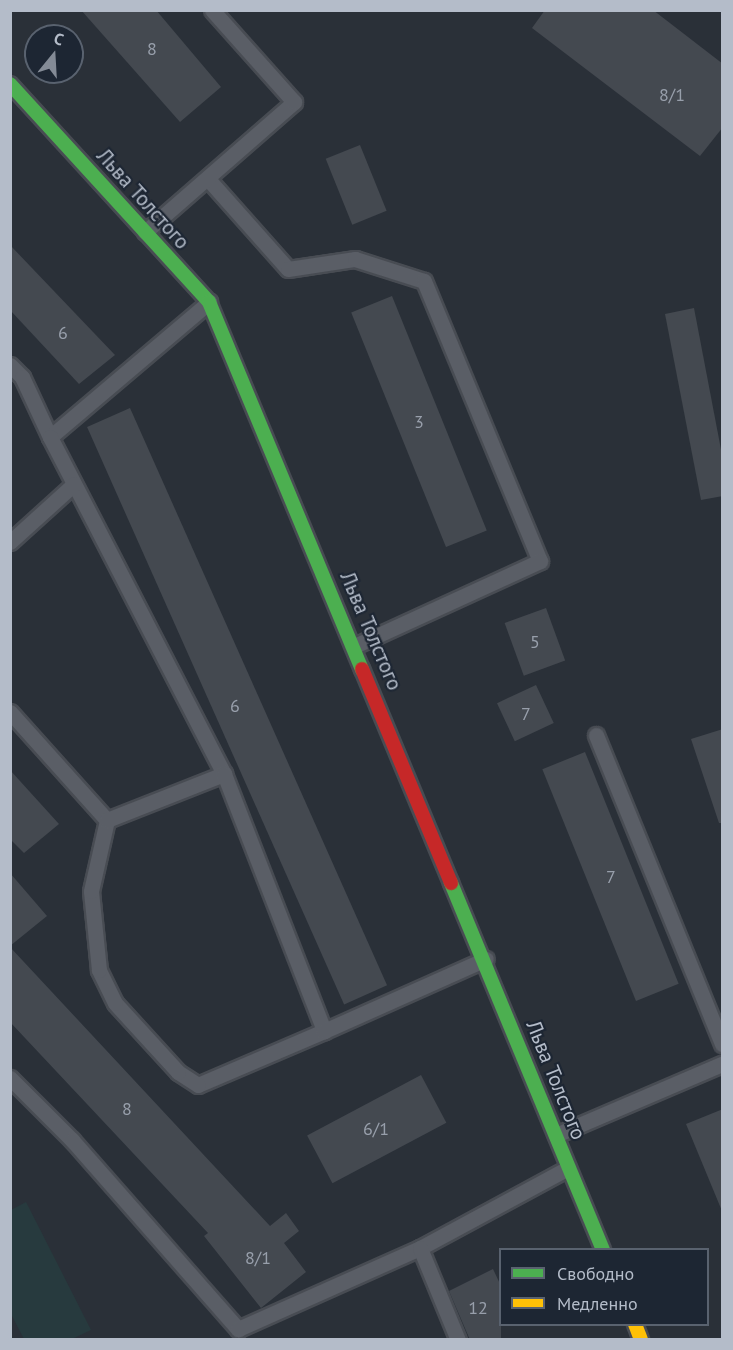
<!DOCTYPE html>
<html>
<head>
<meta charset="utf-8">
<style>
  body { margin:0 }
  #map { position:relative; width:733px; height:1350px; overflow:hidden; background:#2a3038; font-family:"PT Sans",sans-serif }
  div>[style] { position:absolute }
  [style*='--x'] { left:calc(var(--x)*1px); top:calc(var(--y)*1px); width:calc(var(--w)*1px); rotate:calc(var(--a)*1deg) }
  .green>* { inset:0; background:#273a3e }
  .building>* { inset:0; background:#444950; transform-origin:0 0 }
  .roads { filter:drop-shadow(2px 0 #484c53) drop-shadow(-2px 0 #484c53) drop-shadow(0 2px #484c53) drop-shadow(0 -2px #484c53) }
  .lane>* { height:15px; margin:-7.5px; padding:0 7.5px; transform-origin:7.5px; border-radius:7.5px; background:#5a5e66 }
  .fast>* { height:14px; margin:-7px; padding:0 7px; transform-origin:7px; border-radius:7px; background:#4caf50 }
  .slow>* { height:14px; margin:-7px; padding:0 7px; transform-origin:7px; border-radius:7px; background:#ffc107 }
  .jam>* { height:14px; margin:-7px; padding:0 7px; transform-origin:7px; border-radius:7px; background:#c62828 }
  span { translate:-50% -50%; white-space:nowrap; text-align:center; line-height:1.15; -webkit-text-stroke:4.5px #1d2633; paint-order:stroke }
  .number-label { font-size:18px; color:#989fab }
  .number-label span { -webkit-text-stroke-width:0 }
  .street-label { font-size:21px; color:#b4bcc9 }
  .frame { position:absolute; inset:0; border:12px solid #b4bcc9; pointer-events:none }
  .legend { position:absolute; left:499px; top:1248px; width:210px; height:78px; box-sizing:border-box; background:#1d2633; border:2px solid #59626f; margin:0; padding:8px 10px; list-style:none; font-size:18px; color:#b4bcc9 }
  .legend li { display:flex; align-items:center; gap:12px; height:30px }
  .legend b { width:30px; border:2px solid #59626f }
  .north { position:absolute; left:24px; top:24px; width:60px; height:60px; box-sizing:border-box; background:#1d2633; border:2px solid #59626f; border-radius:50%; rotate:18deg; font-size:16px; font-weight:700; line-height:24px; text-align:center; color:#b4bcc9 }
  .north::after { content:''; display:block; margin:auto; width:21px; height:27px; background:#848b96; clip-path:polygon(50% 0,100% 100%,50% 72%,0 100%) }
</style>
</head>
<body>
<div id="map">
  <div class="green">
    <i style="clip-path:polygon(26px 1202px,91px 1330px,72px 1339px,24px 1339px,11px 1314px,11px 1210px)"></i>
  </div>
  <div class="building">
    <i style="clip-path:polygon(81px 10px,156px 10px,221px 87px,180px 122px)"></i>
    <i style="clip-path:polygon(545px 10px,653px 10px,723px 64px,723px 127px,700px 156px,532px 28px)"></i>
    <i style="left:360px;top:145px;width:71px;height:37px;rotate:68deg"></i>
    <i style="clip-path:polygon(10px 245px,115px 355px,79px 384px,10px 310px)"></i>
    <i style="left:392px;top:296px;width:253px;height:44px;rotate:68deg"></i>
    <i style="clip-path:polygon(694px 308px,723px 460px,723px 496px,701px 500px,665px 314px)"></i>
    <i style="left:130px;top:408px;width:632px;height:47px;rotate:66deg"></i>
    <i style="left:546px;top:608px;width:56px;height:44px;rotate:70deg"></i>
    <i style="left:536px;top:685px;width:42px;height:43px;rotate:65deg"></i>
    <i style="clip-path:polygon(723px 729px,723px 823px,719px 823px,691px 739px)"></i>
    <i style="left:585px;top:752px;width:250px;height:46px;rotate:68deg"></i>
    <i style="clip-path:polygon(10px 770px,59px 824px,24px 853px,10px 839px)"></i>
    <i style="clip-path:polygon(10px 873px,47px 916px,10px 946px)"></i>
    <i style="clip-path:polygon(10px 947px,270px 1226px,286px 1213px,299px 1231px,284px 1243px,306px 1272px,261px 1308px,204px 1236px,208px 1233px,10px 1022px)"></i>
    <i style="left:421px;top:1075px;width:54px;height:129px;rotate:62deg"></i>
    <i style="clip-path:polygon(723px 1109px,723px 1211px,722px 1211px,686px 1124px)"></i>
    <i style="clip-path:polygon(493px 1269px,501px 1286px,501px 1340px,470px 1340px,449px 1291px)"></i>
  </div>
  <div class="roads">
    <div class="lane">
      <i style="--x:208;--y:179;--w:120;--a:48.4"></i>
      <i style="--x:288;--y:269;--w:68;--a:-8.5"></i>
      <i style="--x:355;--y:259;--w:72;--a:17.7"></i>
      <i style="--x:424;--y:281;--w:303;--a:67.5"></i>
      <i style="--x:540;--y:561;--w:205;--a:155.4"></i>
      <i style="--x:145;--y:232;--w:198;--a:-41.1"></i>
      <i style="--x:294;--y:102;--w:123;--a:-131.7"></i>
      <i style="--x:10;--y:365;--w:17;--a:45"></i>
      <i style="--x:22;--y:377;--w:66;--a:65"></i>
      <i style="--x:50;--y:437;--w:209;--a:-40.3"></i>
      <i style="--x:50;--y:437;--w:379;--a:62.7"></i>
      <i style="--x:10;--y:542;--w:86;--a:-42.2"></i>
      <i style="--x:10;--y:712;--w:145;--a:48.1"></i>
      <i style="--x:596;--y:735;--w:334;--a:67.8"></i>
      <i style="--x:324;--y:1031;--w:137;--a:156.8"></i>
      <i style="--x:198;--y:1085;--w:24;--a:-147"></i>
      <i style="--x:178;--y:1072;--w:93;--a:-132.4"></i>
      <i style="--x:115;--y:1003;--w:37;--a:-116"></i>
      <i style="--x:99;--y:970;--w:79;--a:-95.8"></i>
      <i style="--x:91;--y:891;--w:73;--a:-77.3"></i>
      <i style="--x:107;--y:820;--w:126;--a:-21.5"></i>
      <i style="--x:224;--y:774;--w:276;--a:68.7"></i>
      <i style="--x:324;--y:1031;--w:177;--a:-24"></i>
      <i style="--x:10;--y:1078;--w:88;--a:45"></i>
      <i style="--x:72;--y:1140;--w:252;--a:48.7"></i>
      <i style="--x:238;--y:1329;--w:199;--a:-24"></i>
      <i style="--x:420;--y:1248;--w:168;--a:-28.4"></i>
      <i style="--x:556;--y:1135;--w:181;--a:-23.2"></i>
      <i style="--x:420;--y:1248;--w:100;--a:67.6"></i>
    </div>
    <div class="fast">
      <i style="--x:10;--y:84;--w:295;--a:47.6"></i>
      <i style="--x:209;--y:302;--w:398;--a:67.4"></i>
      <i style="--x:451;--y:883;--w:397;--a:67.5"></i>
    </div>
    <div class="slow">
      <i style="--x:635;--y:1324;--w:17;--a:69"></i>
    </div>
    <div class="jam">
      <i style="--x:362;--y:669;--w:232;--a:67.4"></i>
    </div>
  </div>
  <div class="number-label">
    <span style="left:152px;top:49px">8</span>
    <span style="left:672px;top:95px">8/1</span>
    <span style="left:63px;top:333px">6</span>
    <span style="left:419px;top:422px">3</span>
    <span style="left:535px;top:642px">5</span>
    <span style="left:235px;top:706px">6</span>
    <span style="left:526px;top:714px">7</span>
    <span style="left:611px;top:877px">7</span>
    <span style="left:127px;top:1109px">8</span>
    <span style="left:376px;top:1129px">6/1</span>
    <span style="left:258px;top:1258px">8/1</span>
    <span style="left:478px;top:1308px">12</span>
  </div>
  <div class="street-label">
    <span style="left:143px;top:199px;rotate:48deg">Льва Толстого</span>
    <span style="left:371px;top:631px;rotate:67deg">Льва Толстого</span>
    <span style="left:556px;top:1080px;rotate:68deg">Льва Толстого</span>
  </div>
  <div class="frame"></div>
  <ul class="legend">
  <li><b style="height:8px;background:#4caf50"></b>Свободно</li>
  <li><b style="height:8px;background:#ffc107"></b>Медленно</li>
  </ul>
  <div class="north">С</div>
</div>
</body>
</html>
